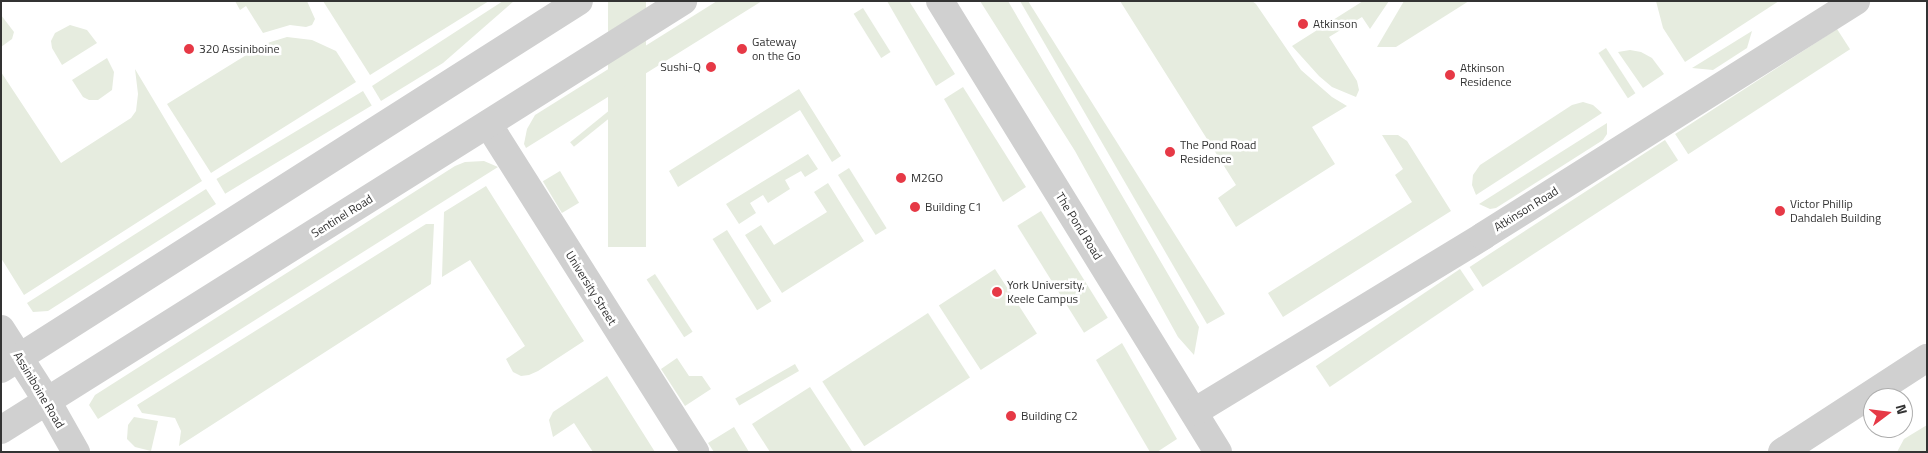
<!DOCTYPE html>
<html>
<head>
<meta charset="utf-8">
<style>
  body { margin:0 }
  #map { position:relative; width:1928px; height:453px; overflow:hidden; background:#fff; font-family:"Titillium Web",sans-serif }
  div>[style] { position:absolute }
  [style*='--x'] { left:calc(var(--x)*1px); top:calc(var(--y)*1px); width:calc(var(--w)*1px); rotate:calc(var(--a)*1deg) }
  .green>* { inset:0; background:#e6ecdf; transform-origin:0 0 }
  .minor>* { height:28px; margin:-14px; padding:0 14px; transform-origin:14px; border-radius:14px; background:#d0d0d0 }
  .dots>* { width:14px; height:14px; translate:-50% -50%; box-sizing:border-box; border:2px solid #fff; border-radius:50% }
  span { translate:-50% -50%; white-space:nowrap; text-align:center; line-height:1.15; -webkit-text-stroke:5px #fff; paint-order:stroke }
  .poi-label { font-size:12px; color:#333 }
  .left { translate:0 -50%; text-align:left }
  .right { translate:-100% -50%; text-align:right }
  .street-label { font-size:12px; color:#333 }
  .frame { position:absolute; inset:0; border:2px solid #333; pointer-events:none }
  .north { position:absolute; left:1863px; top:388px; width:50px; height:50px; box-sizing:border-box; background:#fff; border:1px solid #adadad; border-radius:50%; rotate:75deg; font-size:14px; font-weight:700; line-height:20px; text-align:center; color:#333 }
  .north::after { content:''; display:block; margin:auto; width:18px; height:22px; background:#e63946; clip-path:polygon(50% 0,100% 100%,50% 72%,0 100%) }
</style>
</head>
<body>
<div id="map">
  <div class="green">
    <i style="clip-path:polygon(235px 1px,307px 1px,315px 19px,312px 25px,306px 27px,290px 25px,263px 33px,246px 6px,240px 10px)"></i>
    <i style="clip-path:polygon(323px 1px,489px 1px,370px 75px)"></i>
    <i style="clip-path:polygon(503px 1px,514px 1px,443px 63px,381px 101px,372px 86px)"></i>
    <i style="left:608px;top:1px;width:38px;height:246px"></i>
    <i style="clip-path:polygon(717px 1px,762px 1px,526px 148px,524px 144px,527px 129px,535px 115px)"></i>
    <i style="clip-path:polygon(887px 1px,909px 1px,955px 74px,936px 86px)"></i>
    <i style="clip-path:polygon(980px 1px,1008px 1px,1199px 327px,1194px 355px,1178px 337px,1075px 151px)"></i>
    <i style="clip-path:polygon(1020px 1px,1028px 1px,1225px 314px,1207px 324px)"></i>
    <i style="clip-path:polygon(1120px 1px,1252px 1px,1256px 4px,1301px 70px,1332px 97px,1347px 106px,1312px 127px,1335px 164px,1236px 227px,1218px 198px,1236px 185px)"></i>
    <i style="clip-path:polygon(1363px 1px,1389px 1px,1370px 29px,1362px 17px,1329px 37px,1357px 81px,1359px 90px,1356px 97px,1332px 87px,1319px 76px,1292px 46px)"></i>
    <i style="clip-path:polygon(1404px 1px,1469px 1px,1396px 47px,1377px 47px)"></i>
    <i style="clip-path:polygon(1656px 1px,1779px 1px,1685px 62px,1663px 28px)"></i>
    <i style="left:863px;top:8px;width:52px;height:11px;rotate:58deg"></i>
    <i style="clip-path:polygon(1px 15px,14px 32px,12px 39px,1px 47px)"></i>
    <i style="clip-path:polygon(70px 25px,87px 30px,97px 43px,62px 65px,52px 48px,51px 41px,55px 33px)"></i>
    <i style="left:1837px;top:29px;width:24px;height:193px;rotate:57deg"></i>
    <i style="clip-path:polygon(1752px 31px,1747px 48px,1713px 70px,1692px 68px)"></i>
    <i style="clip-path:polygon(287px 37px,312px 40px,336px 51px,356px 82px,211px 173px,167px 104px,264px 44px)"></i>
    <i style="left:1606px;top:48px;width:54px;height:9px;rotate:57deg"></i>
    <i style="clip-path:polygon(1630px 50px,1641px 52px,1652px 58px,1664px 74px,1643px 88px,1618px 52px)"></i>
    <i style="clip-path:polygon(107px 58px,114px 72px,112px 90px,98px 100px,89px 100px,83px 97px,72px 80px)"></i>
    <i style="clip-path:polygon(135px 69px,202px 181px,24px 295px,1px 258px,1px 72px,61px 163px,131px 118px,136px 111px,138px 94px)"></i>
    <i style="clip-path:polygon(963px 87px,1026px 187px,1003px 202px,944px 99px)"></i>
    <i style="clip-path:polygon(799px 89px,841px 156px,832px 162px,800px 110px,678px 187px,669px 171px)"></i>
    <i style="left:363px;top:91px;width:17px;height:171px;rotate:59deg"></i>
    <i style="clip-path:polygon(1583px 102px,1593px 105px,1602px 113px,1476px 195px,1472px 185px,1473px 175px,1480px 165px,1572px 105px)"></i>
    <i style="left:616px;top:105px;width:6px;height:59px;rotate:51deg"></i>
    <i style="clip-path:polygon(1607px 123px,1607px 134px,1603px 140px,1496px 208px,1490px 209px,1479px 204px)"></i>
    <i style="clip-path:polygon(1382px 135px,1398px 135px,1407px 141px,1451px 211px,1283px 317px,1268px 293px,1412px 202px,1395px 175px,1403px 169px)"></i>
    <i style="left:1665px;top:140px;width:24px;height:233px;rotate:57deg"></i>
    <i style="clip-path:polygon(808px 154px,818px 169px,805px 177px,801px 171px,785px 180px,790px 189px,768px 203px,763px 195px,750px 203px,756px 213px,739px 224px,726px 204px)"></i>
    <i style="clip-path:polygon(484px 161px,498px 167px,98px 419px,89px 405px,95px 395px,455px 166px,465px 162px)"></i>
    <i style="left:849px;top:168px;width:71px;height:13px;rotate:58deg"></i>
    <i style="left:560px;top:171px;width:37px;height:20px;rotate:59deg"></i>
    <i style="clip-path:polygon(828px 183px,864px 241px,782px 293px,745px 235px,761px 225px,774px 245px,827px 212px,814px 192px)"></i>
    <i style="clip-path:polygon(486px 186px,584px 341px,538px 371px,529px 375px,521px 376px,513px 372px,506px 359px,525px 346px,470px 260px,442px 277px,444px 212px)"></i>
    <i style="clip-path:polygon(206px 189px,216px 204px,48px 311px,33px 312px,27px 303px)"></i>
    <i style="left:1041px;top:211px;width:126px;height:28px;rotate:58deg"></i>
    <i style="clip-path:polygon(426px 224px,434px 224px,431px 284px,179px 446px,181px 431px,175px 418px,142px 413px,137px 405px)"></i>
    <i style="left:727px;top:230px;width:84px;height:17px;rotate:58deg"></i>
    <i style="left:995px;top:269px;width:77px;height:67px;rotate:57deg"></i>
    <i style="left:1460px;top:269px;width:25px;height:174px;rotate:56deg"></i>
    <i style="left:655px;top:274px;width:69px;height:10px;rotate:57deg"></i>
    <i style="left:928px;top:313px;width:77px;height:126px;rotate:57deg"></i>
    <i style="clip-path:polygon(1122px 343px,1177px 439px,1157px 452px,1150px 452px,1096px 360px)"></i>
    <i style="clip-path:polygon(677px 358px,689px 376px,702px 376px,711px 389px,685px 406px,661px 369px)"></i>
    <i style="left:795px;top:364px;width:8px;height:69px;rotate:60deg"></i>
    <i style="clip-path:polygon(607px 376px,655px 452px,593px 452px,574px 423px,553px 437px,549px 420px,553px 412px)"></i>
    <i style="clip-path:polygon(810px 387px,852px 451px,851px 452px,770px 452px,752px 424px)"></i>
    <i style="clip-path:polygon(134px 417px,158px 421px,151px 451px,135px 447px,127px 439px,128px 425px)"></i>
    <i style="clip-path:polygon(1927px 425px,1927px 452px,1897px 452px,1904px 439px)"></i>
    <i style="clip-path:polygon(734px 427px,749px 452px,714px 452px,708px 443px)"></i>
  </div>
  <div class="minor">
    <i style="--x:940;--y:1;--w:530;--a:58.35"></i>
    <i style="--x:488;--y:124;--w:388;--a:57.7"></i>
    <i style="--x:1;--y:329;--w:85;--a:57.4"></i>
    <i style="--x:47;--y:401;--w:59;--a:60.4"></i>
    <i style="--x:1;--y:369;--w:685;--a:-32.48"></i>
    <i style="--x:1194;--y:412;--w:338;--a:-31.3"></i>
    <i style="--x:1483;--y:236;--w:441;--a:-32.2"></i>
    <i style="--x:1;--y:430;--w:806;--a:-32.17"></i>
    <i style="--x:1782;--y:452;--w:173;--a:-33"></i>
  </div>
  <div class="dots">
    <i style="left:1303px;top:24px;background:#e63946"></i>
    <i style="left:189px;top:49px;background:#e63946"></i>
    <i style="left:742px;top:49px;background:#e63946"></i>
    <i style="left:711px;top:67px;background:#e63946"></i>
    <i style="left:1450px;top:75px;background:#e63946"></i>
    <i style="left:1170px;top:152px;background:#e63946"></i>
    <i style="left:901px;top:178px;background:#e63946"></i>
    <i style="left:915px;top:207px;background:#e63946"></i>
    <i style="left:1780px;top:211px;background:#e63946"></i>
    <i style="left:997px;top:292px;background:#e63946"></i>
    <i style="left:1011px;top:416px;background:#e63946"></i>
  </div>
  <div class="poi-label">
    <span class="left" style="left:1313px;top:24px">Atkinson</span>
    <span class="left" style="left:752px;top:49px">Gateway<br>on the Go</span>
    <span class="left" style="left:199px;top:49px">320 Assiniboine</span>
    <span class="right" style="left:701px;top:67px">Sushi-Q</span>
    <span class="left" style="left:1460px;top:75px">Atkinson<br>Residence</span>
    <span class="left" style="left:1180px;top:152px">The Pond Road<br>Residence</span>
    <span class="left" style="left:911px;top:178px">M2GO</span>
    <span class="left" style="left:1790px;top:211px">Victor Phillip<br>Dahdaleh Building</span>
    <span class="left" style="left:925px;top:207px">Building C1</span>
    <span class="left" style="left:1007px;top:292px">York University,<br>Keele Campus</span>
    <span class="left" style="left:1021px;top:416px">Building C2</span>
  </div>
  <div class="street-label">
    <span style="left:1526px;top:209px;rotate:-32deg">Atkinson Road</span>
    <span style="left:342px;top:216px;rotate:-32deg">Sentinel Road</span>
    <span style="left:1079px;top:226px;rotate:58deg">The Pond Road</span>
    <span style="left:591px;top:288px;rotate:58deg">University Street</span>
    <span style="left:39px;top:390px;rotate:59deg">Assiniboine Road</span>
  </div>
  <div class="frame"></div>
  <div class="north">N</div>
</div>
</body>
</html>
